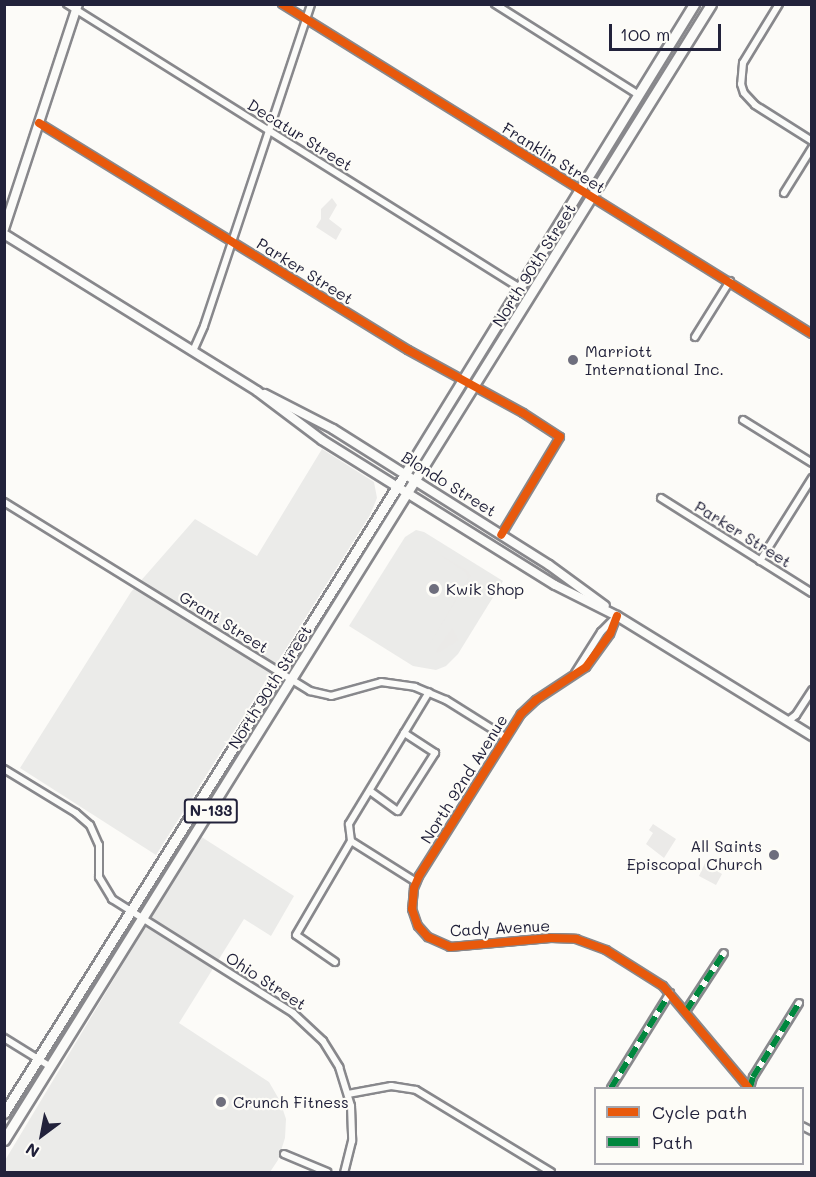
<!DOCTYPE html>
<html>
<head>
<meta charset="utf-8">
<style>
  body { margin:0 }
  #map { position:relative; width:816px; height:1177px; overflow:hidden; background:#fcfbf8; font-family:Mali,sans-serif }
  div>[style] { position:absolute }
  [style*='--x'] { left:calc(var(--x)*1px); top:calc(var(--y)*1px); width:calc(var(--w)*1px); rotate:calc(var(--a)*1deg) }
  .built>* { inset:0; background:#ebebe9 }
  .green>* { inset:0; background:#ebeae8 }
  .roads { filter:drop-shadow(2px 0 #88888c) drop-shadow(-2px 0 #88888c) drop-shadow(0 2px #88888c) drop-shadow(0 -2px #88888c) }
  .minor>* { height:6px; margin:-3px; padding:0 3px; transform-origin:3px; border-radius:3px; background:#fbfbf9 }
  .tertiary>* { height:8px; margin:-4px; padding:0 4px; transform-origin:4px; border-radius:4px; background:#fbfbf9 }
  .secondary>* { height:8px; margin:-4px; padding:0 4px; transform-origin:4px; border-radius:4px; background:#fbfbf9 }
  .primary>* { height:9px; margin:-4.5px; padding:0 4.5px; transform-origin:4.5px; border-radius:4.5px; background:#fbfbf9 }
  .quiet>* { height:6px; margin-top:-3px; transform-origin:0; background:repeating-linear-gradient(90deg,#00873e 0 12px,transparent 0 18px) }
  .cycleway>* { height:8px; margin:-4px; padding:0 4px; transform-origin:4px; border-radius:4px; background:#e8590c }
  .dots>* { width:16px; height:16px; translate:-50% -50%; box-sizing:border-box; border:3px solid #fdfcf7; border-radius:50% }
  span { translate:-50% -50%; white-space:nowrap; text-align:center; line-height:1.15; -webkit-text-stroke:4.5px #fdfcf7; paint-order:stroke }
  .shield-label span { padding:2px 4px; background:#fdfcf7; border:2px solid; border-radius:4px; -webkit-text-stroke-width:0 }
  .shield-label { font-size:15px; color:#22223b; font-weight:700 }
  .street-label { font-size:16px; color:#22223b }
  .poi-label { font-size:16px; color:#22223b }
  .left { translate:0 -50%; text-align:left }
  .right { translate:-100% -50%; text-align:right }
  .frame { position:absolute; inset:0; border:6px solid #22223b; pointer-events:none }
  .legend { position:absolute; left:594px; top:1087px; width:210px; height:78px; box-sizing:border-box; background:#fdfcf7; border:2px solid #a5a5ac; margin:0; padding:8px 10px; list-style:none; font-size:18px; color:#22223b }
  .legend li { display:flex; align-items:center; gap:12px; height:30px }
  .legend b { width:30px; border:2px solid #a5a5ac }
  .north { position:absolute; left:12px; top:1105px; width:60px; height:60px; -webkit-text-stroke:4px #fdfcf7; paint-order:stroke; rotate:212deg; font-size:16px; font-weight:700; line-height:24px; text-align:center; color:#22223b }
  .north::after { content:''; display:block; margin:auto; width:21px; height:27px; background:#22223b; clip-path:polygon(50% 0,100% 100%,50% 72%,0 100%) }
  .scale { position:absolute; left:609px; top:24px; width:112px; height:27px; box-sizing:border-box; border:3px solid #22223b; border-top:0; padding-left:8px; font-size:18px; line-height:21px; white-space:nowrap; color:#22223b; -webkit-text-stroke:4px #fdfcf7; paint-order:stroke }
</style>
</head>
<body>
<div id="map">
  <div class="built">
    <i style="clip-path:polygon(322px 449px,374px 482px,377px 498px,370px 515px,156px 855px,20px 768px,131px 592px,195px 519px,257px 556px)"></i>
    <i style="clip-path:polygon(416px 530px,424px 532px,503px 581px,458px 654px,446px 666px,436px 670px,413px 666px,349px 626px,405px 537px)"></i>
    <i style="clip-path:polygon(200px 836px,294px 896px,271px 936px,244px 919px,179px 1023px,269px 1082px,280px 1101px,286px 1119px,285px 1138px,278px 1160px,270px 1172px,5px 1172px,4px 1162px)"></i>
  </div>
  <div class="green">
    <i style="clip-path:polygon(332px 198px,337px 205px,329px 219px,342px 229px,336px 240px,316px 227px,321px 219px,321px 209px)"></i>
    <i style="clip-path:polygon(434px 551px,468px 571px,471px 576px,428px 647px,468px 578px,465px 572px)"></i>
    <i style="clip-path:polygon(452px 628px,459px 640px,438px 653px,436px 651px)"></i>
    <i style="clip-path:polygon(653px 824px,676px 839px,664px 858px,646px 844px,653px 833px,649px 830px)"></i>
    <i style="clip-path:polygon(705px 863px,722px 874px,716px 885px,699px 876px)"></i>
  </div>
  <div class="roads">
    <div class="minor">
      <i style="--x:67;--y:4;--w:535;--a:32.08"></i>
      <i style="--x:282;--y:4;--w:624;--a:31.91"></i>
      <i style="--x:495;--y:4;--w:170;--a:32.3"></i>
      <i style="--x:779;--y:4;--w:69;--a:121.4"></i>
      <i style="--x:743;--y:63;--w:21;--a:95"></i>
      <i style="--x:741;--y:84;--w:9;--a:72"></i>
      <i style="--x:744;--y:93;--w:16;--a:47"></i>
      <i style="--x:755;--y:105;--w:67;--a:32.3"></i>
      <i style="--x:39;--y:123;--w:433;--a:31.6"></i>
      <i style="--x:408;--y:350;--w:131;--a:28.7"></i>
      <i style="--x:523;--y:413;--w:44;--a:33"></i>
      <i style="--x:560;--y:437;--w:114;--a:121"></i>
      <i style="--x:784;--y:193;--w:53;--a:-58.1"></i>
      <i style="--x:695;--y:337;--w:66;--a:-58"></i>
      <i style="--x:193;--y:351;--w:27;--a:-66"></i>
      <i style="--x:204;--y:326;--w:339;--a:-71.6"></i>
      <i style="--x:743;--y:420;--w:81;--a:31.9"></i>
      <i style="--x:661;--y:498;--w:178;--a:32.2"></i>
      <i style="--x:4;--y:502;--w:360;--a:31.7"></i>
      <i style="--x:310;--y:691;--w:22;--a:13"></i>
      <i style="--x:331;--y:696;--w:52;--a:-15.6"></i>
      <i style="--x:381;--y:682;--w:34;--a:8"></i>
      <i style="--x:415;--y:687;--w:34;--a:23"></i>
      <i style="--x:446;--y:700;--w:70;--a:32.1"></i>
      <i style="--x:760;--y:561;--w:98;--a:-57.9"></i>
      <i style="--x:617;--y:616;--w:19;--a:111"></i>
      <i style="--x:610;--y:634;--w:41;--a:126"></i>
      <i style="--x:586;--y:667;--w:60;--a:146.6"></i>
      <i style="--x:536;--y:700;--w:21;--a:137"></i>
      <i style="--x:521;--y:714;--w:191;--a:122.2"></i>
      <i style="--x:419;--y:876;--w:13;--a:113"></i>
      <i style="--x:414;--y:888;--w:21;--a:95"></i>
      <i style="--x:412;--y:909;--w:18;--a:71"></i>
      <i style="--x:418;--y:926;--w:15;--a:48"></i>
      <i style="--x:428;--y:937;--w:24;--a:24"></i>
      <i style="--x:450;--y:947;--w:101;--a:-5.1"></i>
      <i style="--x:551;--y:938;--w:25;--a:2"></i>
      <i style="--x:576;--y:939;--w:32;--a:20"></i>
      <i style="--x:606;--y:950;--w:67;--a:32.3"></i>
      <i style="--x:663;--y:986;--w:133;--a:49.9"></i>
      <i style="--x:575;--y:673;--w:49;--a:-57.6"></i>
      <i style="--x:601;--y:632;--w:23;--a:-45"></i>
      <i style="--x:788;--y:721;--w:10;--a:-37"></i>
      <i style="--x:796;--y:715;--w:30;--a:-57"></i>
      <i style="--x:4;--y:769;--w:84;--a:31.4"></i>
      <i style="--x:76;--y:813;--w:18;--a:41"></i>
      <i style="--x:90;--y:825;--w:22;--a:66"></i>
      <i style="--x:99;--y:845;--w:32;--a:90"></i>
      <i style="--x:99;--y:877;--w:26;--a:59"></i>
      <i style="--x:112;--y:899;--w:214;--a:32.2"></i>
      <i style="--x:293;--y:1013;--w:41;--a:43"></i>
      <i style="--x:323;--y:1041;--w:31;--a:58"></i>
      <i style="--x:339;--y:1067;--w:41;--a:72.9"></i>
      <i style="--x:351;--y:1106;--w:35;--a:88"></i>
      <i style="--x:352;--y:1141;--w:32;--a:104"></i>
      <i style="--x:370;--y:791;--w:34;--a:36"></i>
      <i style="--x:398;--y:811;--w:69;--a:-57.5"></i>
      <i style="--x:435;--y:753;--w:37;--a:-147"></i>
      <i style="--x:351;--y:841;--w:17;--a:-97"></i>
      <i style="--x:349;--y:824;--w:154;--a:-58.8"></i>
      <i style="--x:335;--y:962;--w:47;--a:-145.3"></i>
      <i style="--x:296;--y:935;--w:109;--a:-59.7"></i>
      <i style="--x:351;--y:841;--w:77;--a:32.2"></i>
      <i style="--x:686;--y:1011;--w:69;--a:-56.8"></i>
      <i style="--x:4;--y:1038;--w:55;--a:31.7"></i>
      <i style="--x:611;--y:1088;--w:112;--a:-58.2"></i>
      <i style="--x:750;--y:1088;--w:11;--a:-75"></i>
      <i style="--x:753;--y:1077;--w:87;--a:-58.1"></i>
      <i style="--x:348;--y:1094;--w:44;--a:-10.5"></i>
      <i style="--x:391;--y:1086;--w:25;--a:9"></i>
      <i style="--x:416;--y:1090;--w:158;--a:31.3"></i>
      <i style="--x:802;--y:1126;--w:11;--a:27"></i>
      <i style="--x:284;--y:1154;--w:47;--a:22.7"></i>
    </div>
    <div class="tertiary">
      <i style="--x:4;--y:229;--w:237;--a:-71.8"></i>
    </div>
    <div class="secondary">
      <i style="--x:4;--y:234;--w:298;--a:31.8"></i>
      <i style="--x:257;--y:391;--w:81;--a:37"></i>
      <i style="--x:322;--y:440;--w:274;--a:31.9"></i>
      <i style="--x:555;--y:585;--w:69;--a:26.6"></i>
      <i style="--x:617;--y:616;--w:229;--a:31.6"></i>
      <i style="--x:265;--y:394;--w:76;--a:27.2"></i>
      <i style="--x:333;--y:429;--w:255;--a:32.2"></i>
      <i style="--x:549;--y:565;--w:69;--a:36.2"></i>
    </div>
    <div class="primary">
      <i style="--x:4;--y:1113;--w:754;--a:-57.89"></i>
      <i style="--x:405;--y:474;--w:552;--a:-58.41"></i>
      <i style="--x:4;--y:1140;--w:1338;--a:-58.1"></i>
    </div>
  </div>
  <div class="quiet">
    <i style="--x:686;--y:1011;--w:69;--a:-56.8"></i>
    <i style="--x:611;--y:1088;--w:112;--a:-58.2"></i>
    <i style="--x:750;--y:1088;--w:11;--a:-75"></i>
    <i style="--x:753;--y:1077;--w:87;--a:-58.1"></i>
  </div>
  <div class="cycleway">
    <i style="--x:282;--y:4;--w:624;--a:31.91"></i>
    <i style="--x:39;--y:123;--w:433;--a:31.6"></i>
    <i style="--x:408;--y:350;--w:131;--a:28.7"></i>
    <i style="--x:523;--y:413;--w:44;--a:33"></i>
    <i style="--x:560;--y:437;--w:114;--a:121"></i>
    <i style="--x:617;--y:616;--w:19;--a:111"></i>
    <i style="--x:610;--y:634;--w:41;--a:126"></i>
    <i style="--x:586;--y:667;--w:60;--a:146.6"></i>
    <i style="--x:536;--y:700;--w:21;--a:137"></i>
    <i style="--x:521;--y:714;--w:191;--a:122.2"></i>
    <i style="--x:419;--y:876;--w:13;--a:113"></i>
    <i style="--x:414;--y:888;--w:21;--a:95"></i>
    <i style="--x:412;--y:909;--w:18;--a:71"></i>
    <i style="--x:418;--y:926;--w:15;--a:48"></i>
    <i style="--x:428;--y:937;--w:24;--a:24"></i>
    <i style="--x:450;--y:947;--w:101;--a:-5.1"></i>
    <i style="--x:551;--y:938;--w:25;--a:2"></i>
    <i style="--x:576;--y:939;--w:32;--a:20"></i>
    <i style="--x:606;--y:950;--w:67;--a:32.3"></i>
    <i style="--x:663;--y:986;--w:133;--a:49.9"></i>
  </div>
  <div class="dots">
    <i style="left:573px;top:360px;background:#6e6e7d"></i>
    <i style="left:434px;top:589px;background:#6e6e7d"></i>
    <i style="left:774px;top:855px;background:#6e6e7d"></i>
    <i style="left:221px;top:1102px;background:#6e6e7d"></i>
  </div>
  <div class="shield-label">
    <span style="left:211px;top:811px">N-133</span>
  </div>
  <div class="street-label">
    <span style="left:300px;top:135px;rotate:32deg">Decatur Street</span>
    <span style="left:554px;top:158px;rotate:32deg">Franklin Street</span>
    <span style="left:534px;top:265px;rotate:-58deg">North 90th Street</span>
    <span style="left:305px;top:271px;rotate:32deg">Parker Street</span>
    <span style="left:449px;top:484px;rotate:32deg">Blondo Street</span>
    <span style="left:743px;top:534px;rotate:32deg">Parker Street</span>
    <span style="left:224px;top:622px;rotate:32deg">Grant Street</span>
    <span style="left:270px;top:687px;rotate:-58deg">North 90th Street</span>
    <span style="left:464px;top:779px;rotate:-58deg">North 92nd Avenue</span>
    <span style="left:500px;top:928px;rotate:-3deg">Cady Avenue</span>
    <span style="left:266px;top:981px;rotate:33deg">Ohio Street</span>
  </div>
  <div class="poi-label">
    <span class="left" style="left:585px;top:360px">Marriott<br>International Inc.</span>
    <span class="left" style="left:446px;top:589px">Kwik Shop</span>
    <span class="right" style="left:762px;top:855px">All Saints<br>Episcopal Church</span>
    <span class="left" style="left:233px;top:1102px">Crunch Fitness</span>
  </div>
  <div class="frame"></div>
  <ul class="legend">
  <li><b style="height:8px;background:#e8590c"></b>Cycle path</li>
  <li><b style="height:8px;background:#00873e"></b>Path</li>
  </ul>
  <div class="north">N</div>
  <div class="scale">100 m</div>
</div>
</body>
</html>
